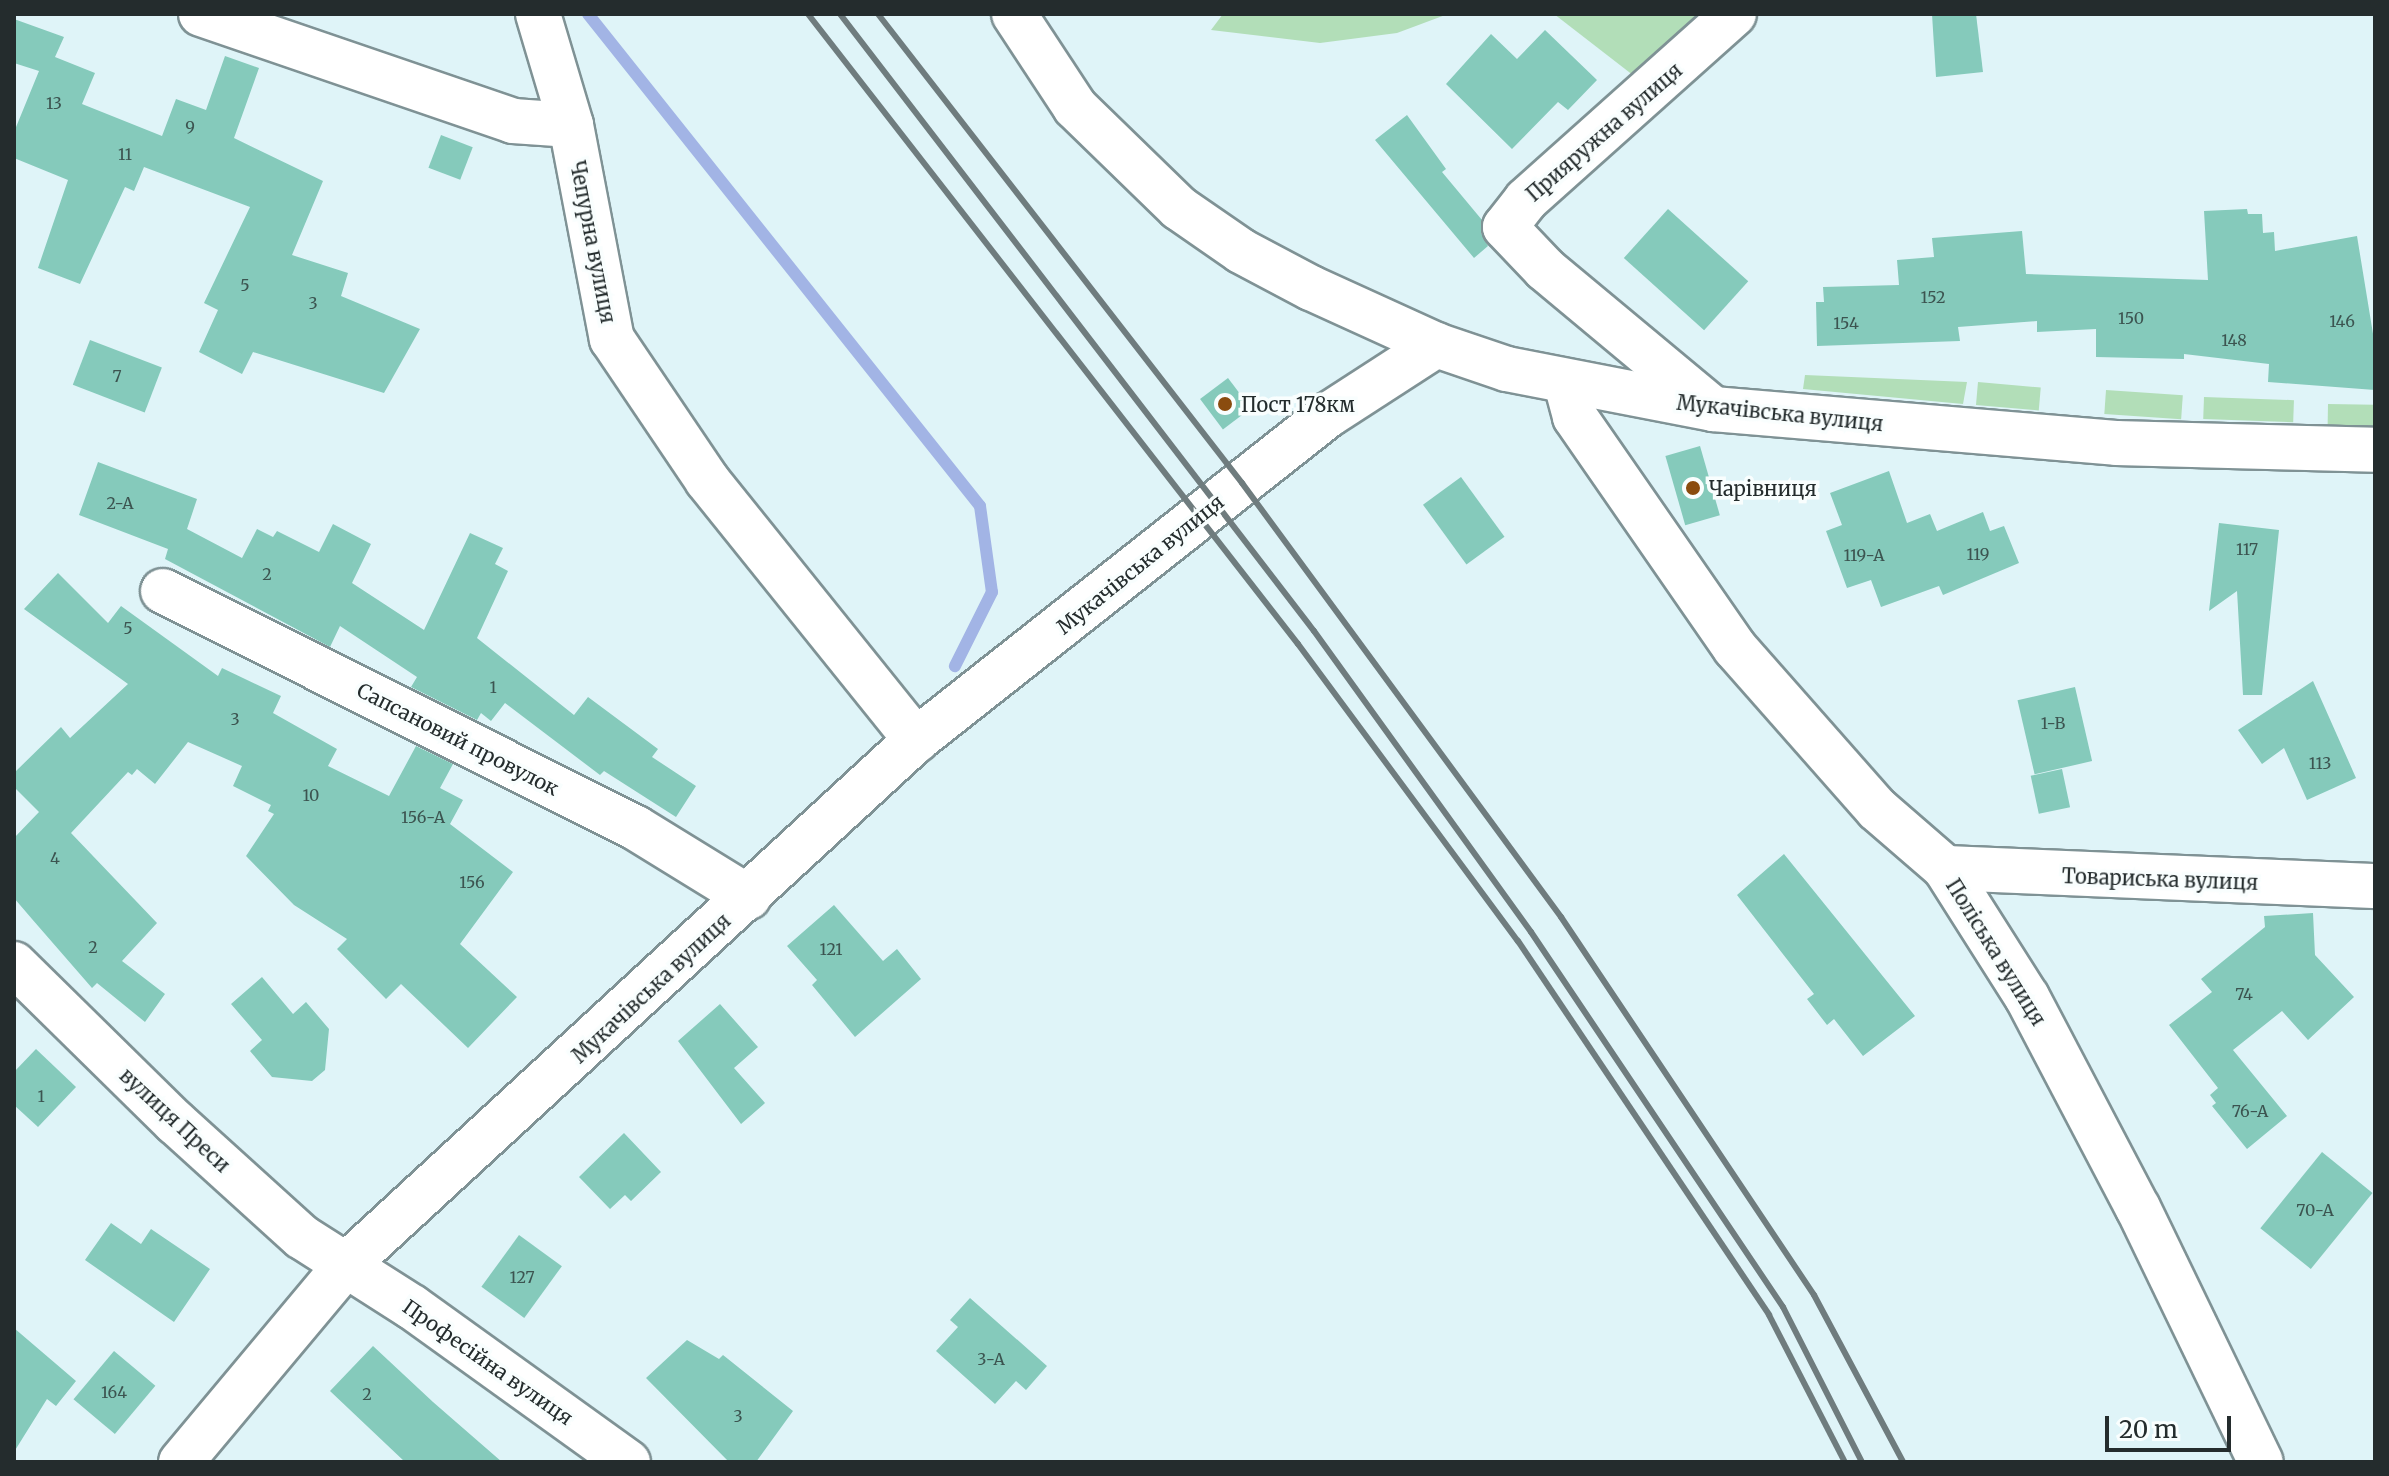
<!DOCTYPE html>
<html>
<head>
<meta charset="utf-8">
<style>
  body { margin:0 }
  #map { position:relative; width:2389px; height:1476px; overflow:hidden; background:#dff4f8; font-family:Merriweather,serif }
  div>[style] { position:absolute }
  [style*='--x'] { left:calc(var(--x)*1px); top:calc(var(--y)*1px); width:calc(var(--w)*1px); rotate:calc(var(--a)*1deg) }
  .green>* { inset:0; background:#b2deb8; transform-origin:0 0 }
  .stream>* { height:12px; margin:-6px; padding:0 6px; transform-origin:6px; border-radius:6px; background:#a2b4e5 }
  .building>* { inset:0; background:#85cabb; transform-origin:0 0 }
  .roads { filter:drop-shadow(2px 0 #7f9295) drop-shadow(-2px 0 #7f9295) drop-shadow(0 2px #7f9295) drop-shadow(0 -2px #7f9295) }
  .minor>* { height:44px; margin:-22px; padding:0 22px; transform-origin:22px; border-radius:22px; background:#fff }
  .tertiary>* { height:44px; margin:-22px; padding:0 22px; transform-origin:22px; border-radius:22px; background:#fff }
  .rail>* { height:6px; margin:-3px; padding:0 3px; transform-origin:3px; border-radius:3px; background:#6f7c7e }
  .dots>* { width:22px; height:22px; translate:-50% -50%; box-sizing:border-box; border:4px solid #f9fefe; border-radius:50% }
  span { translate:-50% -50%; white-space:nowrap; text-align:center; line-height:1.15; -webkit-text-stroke:7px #f9fefe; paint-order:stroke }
  .number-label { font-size:16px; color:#3c5450 }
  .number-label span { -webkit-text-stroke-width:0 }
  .street-label { font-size:20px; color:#242c2d }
  .poi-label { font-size:20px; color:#242c2d }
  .left { translate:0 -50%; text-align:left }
  .frame { position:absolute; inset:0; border:16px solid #242c2d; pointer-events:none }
  .scale { position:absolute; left:2105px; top:1416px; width:126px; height:36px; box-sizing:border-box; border:4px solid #242c2d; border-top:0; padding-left:10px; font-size:24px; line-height:28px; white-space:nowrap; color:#242c2d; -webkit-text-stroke:6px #f9fefe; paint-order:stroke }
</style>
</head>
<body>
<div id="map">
  <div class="green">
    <i style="clip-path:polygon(1223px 14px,1448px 14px,1397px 33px,1320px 43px,1211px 30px)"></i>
    <i style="clip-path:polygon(1554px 14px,1717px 14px,1647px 86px)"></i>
    <i style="clip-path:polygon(1805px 375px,1967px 382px,1963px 404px,1803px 389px)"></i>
    <i style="left:1978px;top:382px;width:63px;height:23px;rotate:5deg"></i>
    <i style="left:2106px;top:390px;width:77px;height:24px;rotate:4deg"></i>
    <i style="left:2204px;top:397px;width:90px;height:22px;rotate:2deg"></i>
    <i style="left:2328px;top:404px;width:47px;height:22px;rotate:1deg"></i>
  </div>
  <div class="stream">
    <i style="--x:588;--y:14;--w:629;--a:51.45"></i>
    <i style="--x:980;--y:506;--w:87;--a:82.1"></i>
    <i style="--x:992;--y:592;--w:83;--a:116.6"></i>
  </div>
  <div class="building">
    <i style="clip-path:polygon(1932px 14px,1976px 14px,1983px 72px,1936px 77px)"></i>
    <i style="clip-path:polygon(14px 19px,64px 37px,55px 57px,95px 73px,82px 104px,162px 136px,176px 99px,206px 110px,225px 56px,259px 68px,234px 138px,323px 181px,292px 255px,348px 273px,341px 296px,420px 329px,384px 393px,253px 352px,242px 374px,199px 352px,218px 310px,204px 303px,250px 207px,144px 167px,134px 191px,125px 187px,80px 284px,38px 268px,68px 180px,14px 158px,14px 132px,39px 71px,14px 63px)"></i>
    <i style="clip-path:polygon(1545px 30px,1597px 80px,1568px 110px,1558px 102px,1512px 149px,1446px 84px,1491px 34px,1517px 59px)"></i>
    <i style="clip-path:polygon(1407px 115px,1446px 169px,1442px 172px,1482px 220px,1481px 233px,1488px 246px,1474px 258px,1375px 140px)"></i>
    <i style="left:441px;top:135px;width:34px;height:35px;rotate:21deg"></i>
    <i style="left:1668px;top:209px;width:108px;height:66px;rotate:42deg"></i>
    <i style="clip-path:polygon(2247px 209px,2248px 214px,2262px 214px,2263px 233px,2274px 232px,2275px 251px,2357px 236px,2375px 346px,2375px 390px,2268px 382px,2269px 364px,2184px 354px,2184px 359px,2096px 357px,2096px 329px,2037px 332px,2037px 321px,1958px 327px,1960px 341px,1817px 346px,1816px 302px,1824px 302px,1823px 287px,1899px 285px,1897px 260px,1934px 257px,1932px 238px,2022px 231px,2026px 274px,2208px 280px,2204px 211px)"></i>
    <i style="left:90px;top:340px;width:77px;height:48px;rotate:21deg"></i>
    <i style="left:1228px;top:378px;width:38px;height:35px;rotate:53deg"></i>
    <i style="left:1700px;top:446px;width:72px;height:36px;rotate:74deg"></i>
    <i style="clip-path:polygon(98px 462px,197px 499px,187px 529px,242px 558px,257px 529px,273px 537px,277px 531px,319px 552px,333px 524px,371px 544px,352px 583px,424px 630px,470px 533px,503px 548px,495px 564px,508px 571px,477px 638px,574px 715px,588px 697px,658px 749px,652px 757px,696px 786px,676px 817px,604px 771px,600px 775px,505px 703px,491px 721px,481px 713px,477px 720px,411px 687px,417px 677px,340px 626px,330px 647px,165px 559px,168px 549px,79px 515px)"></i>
    <i style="clip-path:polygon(1889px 471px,1907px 523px,1930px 514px,1937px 531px,1983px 512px,1990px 531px,2004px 526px,2019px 563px,1943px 595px,1939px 586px,1881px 607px,1871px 580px,1847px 588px,1826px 531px,1842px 525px,1830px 493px)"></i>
    <i style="left:1461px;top:477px;width:74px;height:47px;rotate:54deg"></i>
    <i style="clip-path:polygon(2219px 523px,2279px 530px,2262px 695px,2243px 695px,2237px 591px,2209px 611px)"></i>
    <i style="clip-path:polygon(58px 573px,108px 623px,121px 606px,218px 676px,222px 668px,281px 696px,273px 713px,337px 749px,328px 766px,389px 796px,416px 746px,453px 764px,440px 788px,463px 800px,450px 824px,513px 872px,460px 944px,517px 997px,468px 1048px,401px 984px,386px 999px,337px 949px,347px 939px,294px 905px,246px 856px,274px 814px,268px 811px,271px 805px,233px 786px,242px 766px,188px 742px,155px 784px,137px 769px,132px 775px,128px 772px,71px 833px,157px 923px,122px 961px,165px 994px,145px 1022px,97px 983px,92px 988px,32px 919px,14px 898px,14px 838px,39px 812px,14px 787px,14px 773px,61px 727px,70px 738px,128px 684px,24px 609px)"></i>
    <i style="clip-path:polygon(2313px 681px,2356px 778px,2307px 800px,2284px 748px,2262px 764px,2238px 730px)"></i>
    <i style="left:2075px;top:687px;width:76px;height:59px;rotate:77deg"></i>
    <i style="left:2062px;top:769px;width:39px;height:32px;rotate:78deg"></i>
    <i style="clip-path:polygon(1784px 854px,1915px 1016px,1863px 1056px,1834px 1019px,1827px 1025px,1807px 999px,1814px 994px,1737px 895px)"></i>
    <i style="clip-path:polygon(834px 905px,883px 961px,897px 949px,921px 979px,855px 1037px,812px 985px,817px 980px,787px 946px)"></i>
    <i style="clip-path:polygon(2313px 913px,2315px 955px,2354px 997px,2308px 1040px,2282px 1011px,2233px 1050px,2287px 1116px,2247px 1149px,2212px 1106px,2216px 1103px,2210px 1095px,2218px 1088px,2169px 1025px,2212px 992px,2201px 979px,2265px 927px,2264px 916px)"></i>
    <i style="clip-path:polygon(262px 977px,293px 1014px,306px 1002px,329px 1029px,325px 1070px,312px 1081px,272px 1077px,250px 1051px,262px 1040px,231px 1004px)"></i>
    <i style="clip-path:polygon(720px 1004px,758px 1047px,734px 1068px,765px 1103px,741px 1124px,678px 1041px)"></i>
    <i style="clip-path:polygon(36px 1049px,76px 1087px,38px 1127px,14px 1105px,14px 1072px)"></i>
    <i style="clip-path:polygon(624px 1133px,661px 1172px,631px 1201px,625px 1195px,610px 1209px,579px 1177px)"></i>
    <i style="left:2322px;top:1152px;width:65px;height:98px;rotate:39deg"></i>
    <i style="clip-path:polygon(111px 1223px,141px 1244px,151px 1229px,210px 1269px,174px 1322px,85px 1260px)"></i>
    <i style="left:519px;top:1235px;width:53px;height:64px;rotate:36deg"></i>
    <i style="clip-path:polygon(970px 1298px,1047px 1366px,1026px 1390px,1016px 1381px,995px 1404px,936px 1351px,958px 1327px,950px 1320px)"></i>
    <i style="clip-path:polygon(14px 1328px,76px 1381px,56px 1406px,47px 1399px,14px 1452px)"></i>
    <i style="clip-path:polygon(687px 1340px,719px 1359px,723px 1355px,793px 1411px,756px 1462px,729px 1462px,646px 1378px)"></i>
    <i style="clip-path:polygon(373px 1346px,433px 1402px,502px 1462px,405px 1462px,330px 1391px)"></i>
    <i style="left:114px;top:1351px;width:54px;height:63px;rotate:40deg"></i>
  </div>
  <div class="roads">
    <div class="minor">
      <i style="--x:201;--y:14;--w:330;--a:18.9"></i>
      <i style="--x:513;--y:121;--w:58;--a:3.9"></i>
      <i style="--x:571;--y:125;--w:218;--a:79.2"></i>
      <i style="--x:612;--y:339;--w:170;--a:56"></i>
      <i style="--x:707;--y:480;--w:334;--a:51.2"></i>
      <i style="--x:538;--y:14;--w:116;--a:73.4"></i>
      <i style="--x:1566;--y:383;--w:35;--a:75"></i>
      <i style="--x:1575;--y:417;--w:281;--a:55.3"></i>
      <i style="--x:1735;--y:648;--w:215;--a:48.6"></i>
      <i style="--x:1877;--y:809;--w:90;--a:40.9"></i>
      <i style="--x:1945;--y:868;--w:153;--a:57.6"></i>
      <i style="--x:2027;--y:997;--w:238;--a:62.3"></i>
      <i style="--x:2138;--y:1208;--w:282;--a:64.2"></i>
      <i style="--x:1713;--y:409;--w:219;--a:-140.2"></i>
      <i style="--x:1545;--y:269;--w:58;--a:-133.6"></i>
      <i style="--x:1505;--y:227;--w:34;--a:-52"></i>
      <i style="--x:1526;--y:200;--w:279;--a:-41.8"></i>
      <i style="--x:163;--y:591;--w:529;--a:26.61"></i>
      <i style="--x:636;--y:828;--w:132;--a:31.6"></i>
      <i style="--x:1945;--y:868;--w:430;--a:2.4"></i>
      <i style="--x:14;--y:964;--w:226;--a:44.5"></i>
      <i style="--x:175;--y:1122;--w:171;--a:42.2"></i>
      <i style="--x:302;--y:1237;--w:130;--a:32.5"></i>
      <i style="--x:412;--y:1307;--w:266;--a:35.7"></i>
      <i style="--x:181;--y:1462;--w:257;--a:-50.1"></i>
      <i style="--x:346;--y:1265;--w:775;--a:-42.65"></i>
      <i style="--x:916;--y:740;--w:525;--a:-38.27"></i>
      <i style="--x:1328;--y:415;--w:129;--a:-32.9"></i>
    </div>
    <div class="tertiary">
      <i style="--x:1014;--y:14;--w:111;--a:56.7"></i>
      <i style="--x:1075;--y:107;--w:145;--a:44.2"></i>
      <i style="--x:1179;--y:208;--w:75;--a:34.7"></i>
      <i style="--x:1241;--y:251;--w:79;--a:27.9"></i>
      <i style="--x:1311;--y:288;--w:137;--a:24.5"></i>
      <i style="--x:1436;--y:345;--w:75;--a:18.7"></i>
      <i style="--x:1507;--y:369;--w:210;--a:11"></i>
      <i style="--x:1713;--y:409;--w:404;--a:4.8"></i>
      <i style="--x:2116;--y:443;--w:259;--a:1.5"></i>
    </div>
  </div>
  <div class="rail">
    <i style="--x:808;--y:14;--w:798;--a:52.13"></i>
    <i style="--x:1298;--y:644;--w:370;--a:53.5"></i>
    <i style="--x:1518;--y:941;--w:450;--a:56.1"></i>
    <i style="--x:1769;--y:1315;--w:165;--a:62.7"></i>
    <i style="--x:840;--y:14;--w:778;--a:52.47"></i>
    <i style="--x:1314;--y:631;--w:371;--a:54.2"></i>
    <i style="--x:1531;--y:932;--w:452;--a:56.1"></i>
    <i style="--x:1783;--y:1307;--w:174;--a:63"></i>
    <i style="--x:878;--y:14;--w:594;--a:52.18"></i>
    <i style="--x:1242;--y:483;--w:539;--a:53.68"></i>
    <i style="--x:1561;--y:917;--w:455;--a:56.2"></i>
    <i style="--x:1814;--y:1295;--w:189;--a:61.9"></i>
  </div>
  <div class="dots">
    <i style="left:1225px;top:404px;background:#8a4c0f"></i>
    <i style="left:1693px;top:488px;background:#8a4c0f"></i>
  </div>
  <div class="number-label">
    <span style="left:54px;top:103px">13</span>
    <span style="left:190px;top:127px">9</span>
    <span style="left:125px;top:154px">11</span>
    <span style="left:245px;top:285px">5</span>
    <span style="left:1933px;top:297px">152</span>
    <span style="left:313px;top:303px">3</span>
    <span style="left:2131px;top:318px">150</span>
    <span style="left:2342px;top:321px">146</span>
    <span style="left:1846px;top:323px">154</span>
    <span style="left:2234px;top:340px">148</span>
    <span style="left:117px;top:376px">7</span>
    <span style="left:120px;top:503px">2-А</span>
    <span style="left:2247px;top:549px">117</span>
    <span style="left:1978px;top:554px">119</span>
    <span style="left:1864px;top:555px">119-А</span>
    <span style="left:267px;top:574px">2</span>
    <span style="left:128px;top:628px">5</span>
    <span style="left:493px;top:687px">1</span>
    <span style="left:235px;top:719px">3</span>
    <span style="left:2053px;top:723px">1-В</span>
    <span style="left:2320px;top:763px">113</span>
    <span style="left:311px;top:795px">10</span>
    <span style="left:423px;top:817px">156-А</span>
    <span style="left:55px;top:858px">4</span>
    <span style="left:472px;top:882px">156</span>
    <span style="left:93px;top:947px">2</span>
    <span style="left:831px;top:949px">121</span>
    <span style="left:2244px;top:994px">74</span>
    <span style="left:41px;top:1096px">1</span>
    <span style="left:2250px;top:1111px">76-А</span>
    <span style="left:2315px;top:1210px">70-А</span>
    <span style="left:522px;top:1277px">127</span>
    <span style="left:991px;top:1359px">3-А</span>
    <span style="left:114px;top:1392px">164</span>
    <span style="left:367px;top:1394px">2</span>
    <span style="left:738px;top:1416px">3</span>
  </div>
  <div class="street-label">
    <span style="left:1604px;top:132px;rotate:-41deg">Прияружна вулиця</span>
    <span style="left:593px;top:242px;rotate:79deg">Чепурна вулиця</span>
    <span style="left:1780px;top:413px;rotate:6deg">Мукачівська вулиця</span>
    <span style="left:1140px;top:564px;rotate:-39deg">Мукачівська вулиця</span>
    <span style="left:458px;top:739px;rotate:27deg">Сапсановий провулок</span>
    <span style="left:2160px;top:879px;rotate:2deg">Товариська вулиця</span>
    <span style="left:1996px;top:952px;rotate:58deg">Поліська вулиця</span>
    <span style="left:651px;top:988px;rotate:-43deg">Мукачівська вулиця</span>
    <span style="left:175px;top:1120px;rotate:43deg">вулиця Преси</span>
    <span style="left:488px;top:1362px;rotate:35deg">Професійна вулиця</span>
  </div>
  <div class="poi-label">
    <span class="left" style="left:1241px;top:404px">Пост 178км</span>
    <span class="left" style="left:1709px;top:488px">Чарівниця</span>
  </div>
  <div class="frame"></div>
  <div class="scale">20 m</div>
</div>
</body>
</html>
